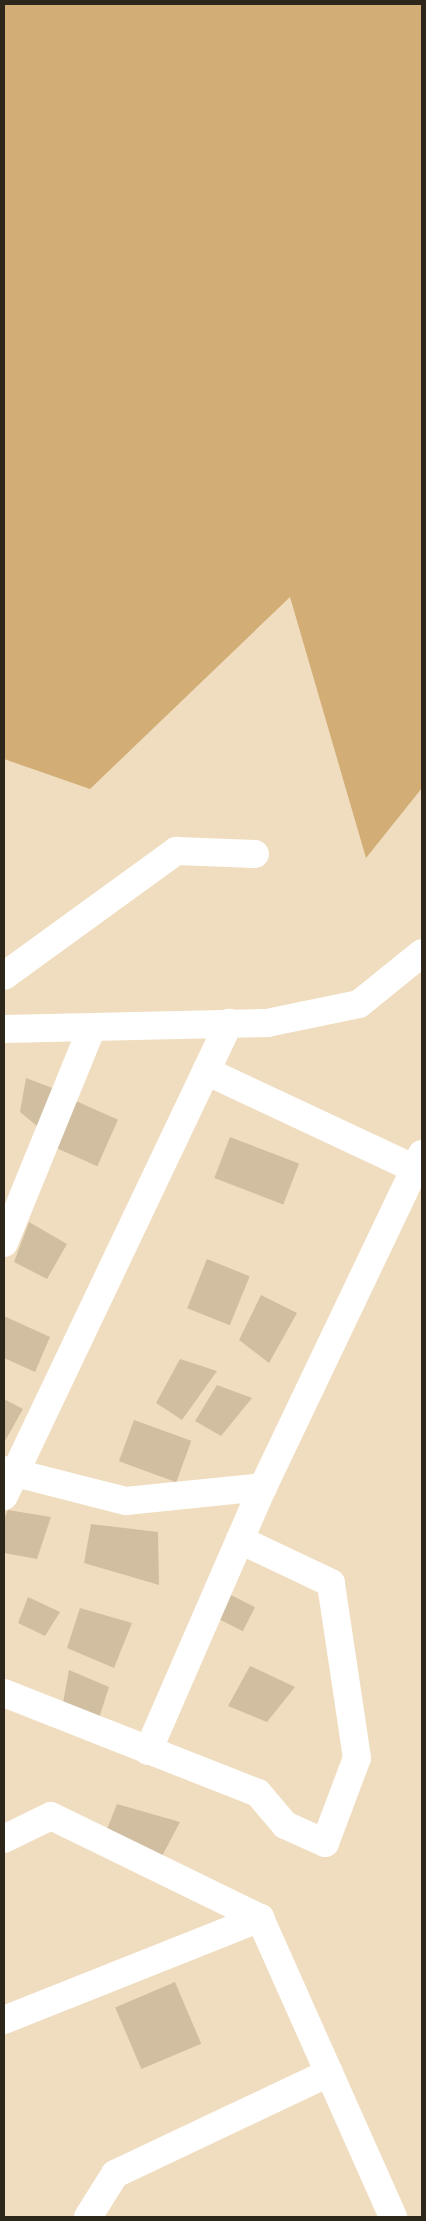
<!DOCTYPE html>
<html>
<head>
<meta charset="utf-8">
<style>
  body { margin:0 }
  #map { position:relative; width:426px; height:2221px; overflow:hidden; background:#f0ddbf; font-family:"IBM Plex Sans",sans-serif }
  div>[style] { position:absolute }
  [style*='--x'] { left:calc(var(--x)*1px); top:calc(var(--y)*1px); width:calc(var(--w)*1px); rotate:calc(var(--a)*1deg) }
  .green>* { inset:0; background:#d2ae76 }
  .building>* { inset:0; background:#d1bea1; transform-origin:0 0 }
  .minor>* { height:28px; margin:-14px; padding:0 14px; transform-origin:14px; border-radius:14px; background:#fff }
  span { translate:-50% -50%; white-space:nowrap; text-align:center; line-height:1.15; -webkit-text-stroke:4px #fff; paint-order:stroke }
  .frame { position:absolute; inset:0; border:5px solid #2d261b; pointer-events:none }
</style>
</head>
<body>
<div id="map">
  <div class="green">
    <i style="clip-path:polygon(4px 4px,422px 4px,422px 788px,366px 858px,290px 597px,90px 789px,4px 759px)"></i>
  </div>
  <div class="building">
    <i style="clip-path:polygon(26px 1078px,55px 1089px,37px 1126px,20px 1112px)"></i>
    <i style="left:76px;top:1101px;width:46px;height:51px;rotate:24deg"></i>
    <i style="left:230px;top:1137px;width:74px;height:44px;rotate:21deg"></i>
    <i style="clip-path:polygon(29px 1222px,67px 1244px,47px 1279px,14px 1262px)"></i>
    <i style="left:207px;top:1259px;width:46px;height:53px;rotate:22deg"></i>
    <i style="clip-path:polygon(261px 1295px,297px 1313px,269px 1363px,239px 1340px)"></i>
    <i style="clip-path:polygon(4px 1316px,50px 1337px,35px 1372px,4px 1358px)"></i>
    <i style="clip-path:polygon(180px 1359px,217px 1371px,182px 1420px,156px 1403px)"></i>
    <i style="clip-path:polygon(217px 1385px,252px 1398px,221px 1436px,195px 1421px)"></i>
    <i style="clip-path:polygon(4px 1399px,23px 1409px,5px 1441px,4px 1441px)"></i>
    <i style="left:134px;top:1420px;width:61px;height:44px;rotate:20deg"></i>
    <i style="clip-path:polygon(8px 1510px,51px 1517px,37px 1559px,4px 1553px,4px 1519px)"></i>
    <i style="clip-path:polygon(91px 1524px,158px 1532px,159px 1585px,84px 1563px)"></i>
    <i style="left:231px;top:1595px;width:27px;height:27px;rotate:27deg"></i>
    <i style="clip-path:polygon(28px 1597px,60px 1612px,45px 1636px,18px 1623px)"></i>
    <i style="clip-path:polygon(80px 1608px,132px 1623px,114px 1668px,67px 1648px)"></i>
    <i style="clip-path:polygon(250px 1666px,295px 1687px,267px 1722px,228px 1706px)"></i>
    <i style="clip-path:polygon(69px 1670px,109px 1687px,99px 1718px,63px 1703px)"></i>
    <i style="clip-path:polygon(117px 1804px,180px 1822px,160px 1860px,105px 1834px)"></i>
    <i style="left:175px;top:1982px;width:67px;height:65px;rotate:67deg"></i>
  </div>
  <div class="minor">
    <i style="--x:4;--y:976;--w:213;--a:-36"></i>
    <i style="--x:176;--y:851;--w:79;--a:2.2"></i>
    <i style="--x:4;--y:1029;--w:263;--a:-1.3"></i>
    <i style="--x:267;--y:1023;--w:94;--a:-11.7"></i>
    <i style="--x:359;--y:1004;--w:81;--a:-39"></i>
    <i style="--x:206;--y:1071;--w:231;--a:25.1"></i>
    <i style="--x:4;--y:1243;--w:233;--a:-67.8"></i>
    <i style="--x:4;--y:1470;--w:126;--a:14.3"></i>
    <i style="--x:126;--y:1501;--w:138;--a:-5.8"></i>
    <i style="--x:4;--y:1496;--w:524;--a:-64.56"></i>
    <i style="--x:4;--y:1693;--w:273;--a:21.5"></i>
    <i style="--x:258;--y:1793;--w:42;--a:49.8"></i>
    <i style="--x:285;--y:1825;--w:44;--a:24.2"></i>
    <i style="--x:325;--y:1843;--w:91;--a:-69.4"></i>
    <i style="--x:357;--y:1758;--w:177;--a:-98.5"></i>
    <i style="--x:331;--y:1583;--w:101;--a:-154.7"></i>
    <i style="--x:148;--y:1751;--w:288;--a:-66.5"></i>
    <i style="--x:263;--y:1487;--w:369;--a:-64.5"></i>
    <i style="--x:4;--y:1839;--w:52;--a:-26.1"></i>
    <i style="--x:51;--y:1816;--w:233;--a:26"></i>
    <i style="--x:260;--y:1918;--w:327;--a:66"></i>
    <i style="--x:4;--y:2020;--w:276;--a:-21.7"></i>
    <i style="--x:88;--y:2217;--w:51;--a:-57.9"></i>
    <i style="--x:115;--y:2174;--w:237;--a:-25.3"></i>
  </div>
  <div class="frame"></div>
</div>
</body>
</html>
